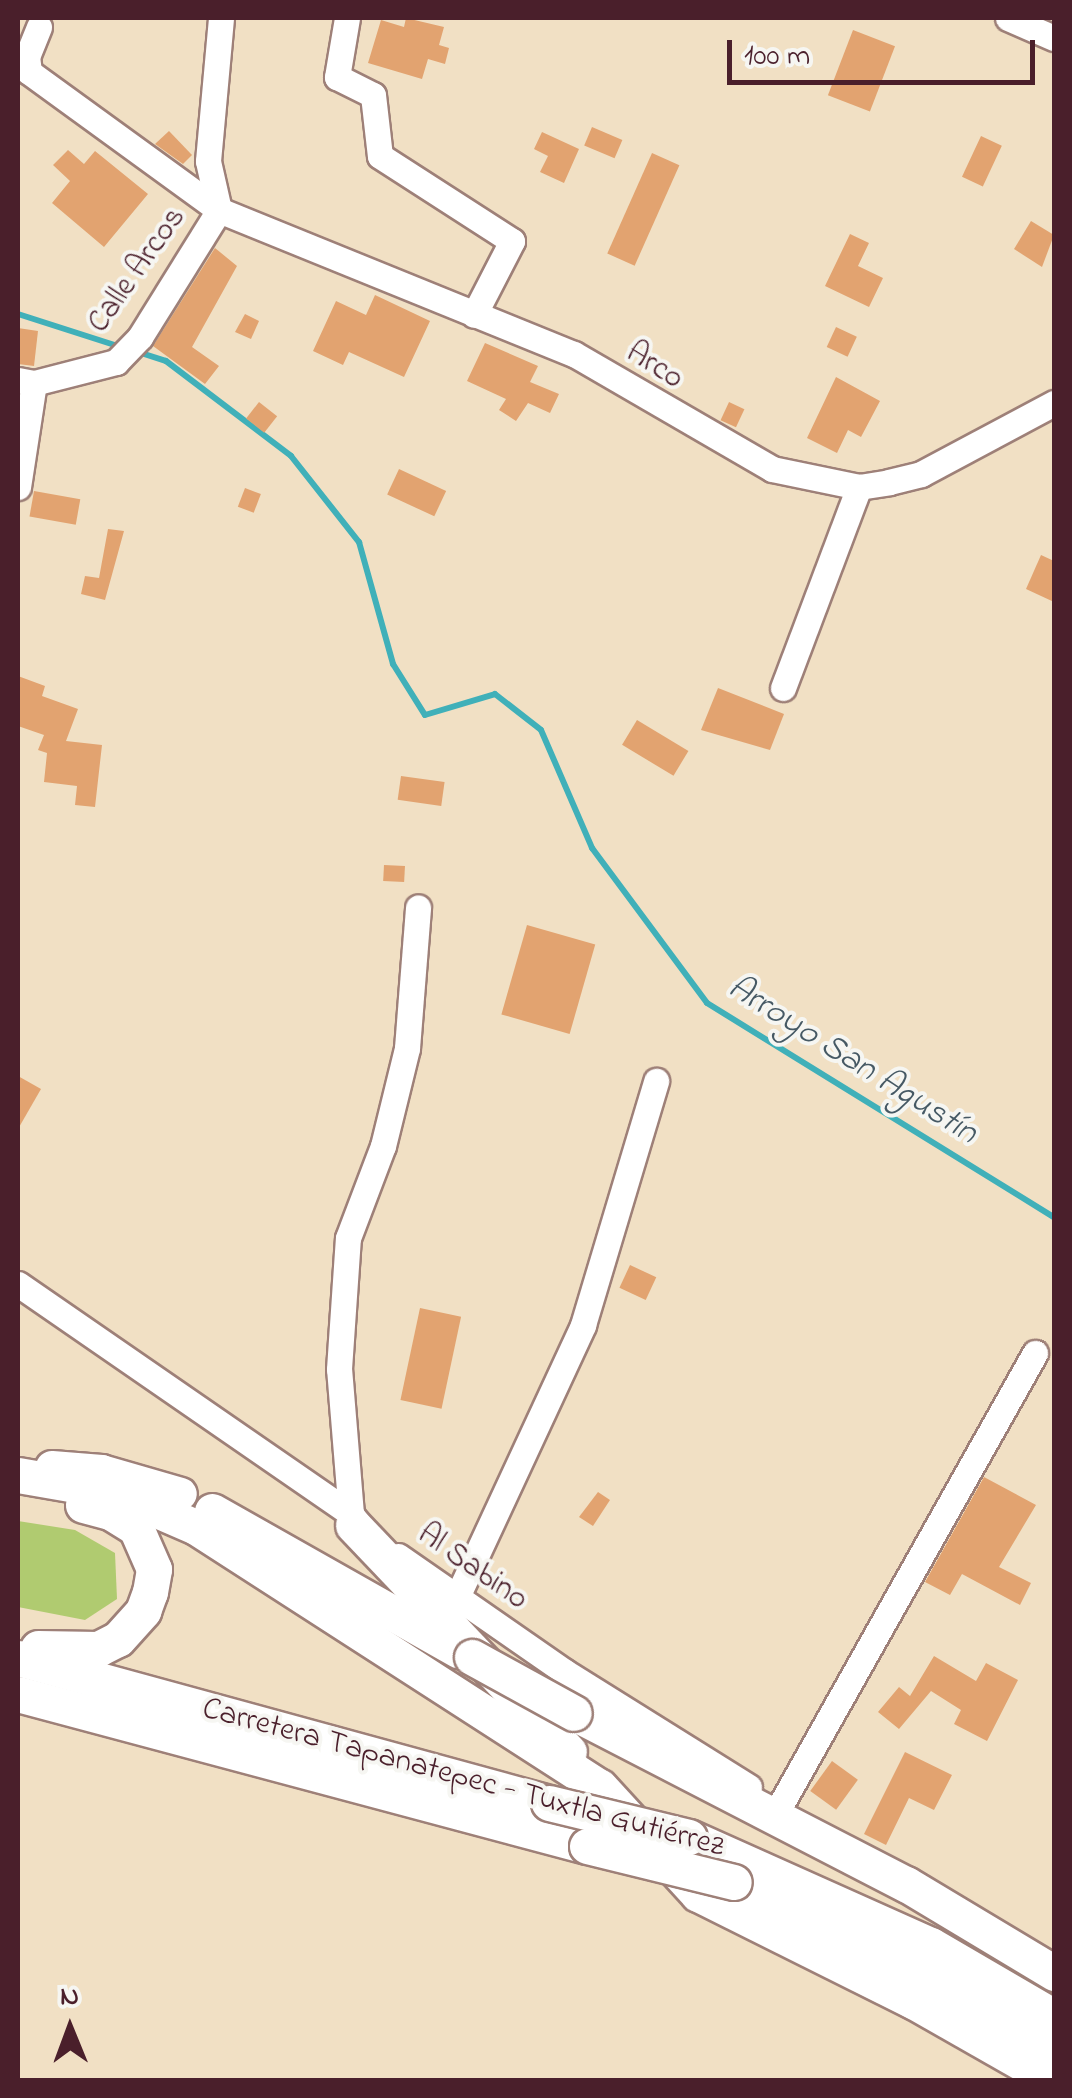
<!DOCTYPE html>
<html>
<head>
<meta charset="utf-8">
<style>
  body { margin:0 }
  #map { position:relative; width:1072px; height:2098px; overflow:hidden; background:#f1e0c4; font-family:"Indie Flower",sans-serif }
  div>[style] { position:absolute }
  [style*='--x'] { left:calc(var(--x)*1px); top:calc(var(--y)*1px); width:calc(var(--w)*1px); rotate:calc(var(--a)*1deg) }
  .green>* { inset:0; background:#b0cb70 }
  .stream>* { height:6px; margin:-3px; padding:0 3px; transform-origin:3px; border-radius:3px; background:#40b0b9 }
  .building>* { inset:0; background:#e2a370; transform-origin:0 0 }
  .roads { filter:drop-shadow(2px 0 #9e8078) drop-shadow(-2px 0 #9e8078) drop-shadow(0 2px #9e8078) drop-shadow(0 -2px #9e8078) }
  .minor>* { height:25px; margin:-12.5px; padding:0 12.5px; transform-origin:12.5px; border-radius:12.5px; background:#fff }
  .major>* { height:32px; margin:-16px; padding:0 16px; transform-origin:16px; border-radius:16px; background:#fff }
  .highway>* { height:35px; margin:-17.5px; padding:0 17.5px; transform-origin:17.5px; border-radius:17.5px; background:#fff }
  .bridges { filter:drop-shadow(2px 0 #9e8078) drop-shadow(-2px 0 #9e8078) drop-shadow(0 2px #9e8078) drop-shadow(0 -2px #9e8078) }
  .highway-bridge>* { height:35px; margin:-17.5px; padding:0 17.5px; transform-origin:17.5px; border-radius:17.5px; background:#fff }
  span { translate:-50% -50%; white-space:nowrap; text-align:center; line-height:1.15; -webkit-text-stroke:8px #f6f6f2; paint-order:stroke }
  .street-label { font-size:32px; color:#4a1f2b }
  .water-label { font-size:35px; color:#465964; font-style:italic }
  .frame { position:absolute; inset:0; border:20px solid #4a1f2b; pointer-events:none }
  .north { position:absolute; left:20px; top:1978px; width:100px; height:100px; -webkit-text-stroke:8px #f6f6f2; paint-order:stroke; rotate:359deg; font-size:28px; font-weight:700; line-height:40px; text-align:center; color:#4a1f2b }
  .north::after { content:''; display:block; margin:auto; width:35px; height:45px; background:#4a1f2b; clip-path:polygon(50% 0,100% 100%,50% 72%,0 100%) }
  .scale { position:absolute; left:727px; top:40px; width:308px; height:45px; box-sizing:border-box; border:5px solid #4a1f2b; border-top:0; padding-left:12px; font-size:30px; line-height:35px; white-space:nowrap; color:#4a1f2b; -webkit-text-stroke:8px #f6f6f2; paint-order:stroke }
</style>
</head>
<body>
<div id="map">
  <div class="green">
    <i style="clip-path:polygon(18px 1521px,75px 1530px,115px 1553px,117px 1599px,85px 1620px,18px 1607px)"></i>
  </div>
  <div class="stream">
    <i style="--x:18;--y:314;--w:108;--a:17.8"></i>
    <i style="--x:138;--y:352;--w:29;--a:18"></i>
    <i style="--x:166;--y:361;--w:157;--a:37.2"></i>
    <i style="--x:291;--y:456;--w:110;--a:51.7"></i>
    <i style="--x:359;--y:542;--w:127;--a:74.4"></i>
    <i style="--x:393;--y:664;--w:60;--a:57.9"></i>
    <i style="--x:425;--y:715;--w:73;--a:-16.7"></i>
    <i style="--x:495;--y:694;--w:58;--a:38"></i>
    <i style="--x:541;--y:730;--w:129;--a:66.6"></i>
    <i style="--x:592;--y:848;--w:193;--a:53.4"></i>
    <i style="--x:707;--y:1003;--w:408;--a:31.7"></i>
  </div>
  <div class="building">
    <i style="clip-path:polygon(406px 18px,444px 27px,439px 45px,449px 48px,445px 64px,428px 59px,422px 79px,368px 63px,381px 20px,404px 27px)"></i>
    <i style="left:853px;top:30px;width:45px;height:70px;rotate:21deg"></i>
    <i style="left:592px;top:127px;width:33px;height:20px;rotate:23deg"></i>
    <i style="clip-path:polygon(169px 131px,192px 155px,183px 164px,155px 144px)"></i>
    <i style="clip-path:polygon(542px 132px,579px 149px,564px 183px,540px 172px,548px 156px,534px 149px)"></i>
    <i style="left:981px;top:136px;width:23px;height:45px;rotate:25deg"></i>
    <i style="clip-path:polygon(68px 150px,84px 164px,95px 151px,148px 194px,104px 247px,52px 203px,70px 181px,53px 165px)"></i>
    <i style="left:652px;top:153px;width:30px;height:110px;rotate:24deg"></i>
    <i style="clip-path:polygon(1031px 221px,1054px 235px,1042px 267px,1014px 249px)"></i>
    <i style="clip-path:polygon(850px 234px,869px 243px,858px 266px,883px 278px,869px 307px,825px 286px)"></i>
    <i style="clip-path:polygon(215px 248px,237px 266px,192px 347px,219px 366px,205px 384px,153px 346px)"></i>
    <i style="clip-path:polygon(375px 295px,430px 321px,404px 377px,349px 352px,343px 365px,313px 351px,336px 301px,366px 315px)"></i>
    <i style="clip-path:polygon(245px 314px,259px 321px,251px 339px,235px 332px)"></i>
    <i style="left:836px;top:327px;width:23px;height:22px;rotate:25deg"></i>
    <i style="clip-path:polygon(18px 328px,38px 331px,34px 366px,18px 364px)"></i>
    <i style="clip-path:polygon(485px 343px,538px 366px,530px 382px,559px 394px,550px 413px,528px 403px,516px 421px,499px 410px,506px 399px,467px 381px)"></i>
    <i style="clip-path:polygon(836px 377px,880px 401px,861px 437px,848px 430px,837px 453px,807px 438px)"></i>
    <i style="left:259px;top:402px;width:23px;height:21px;rotate:38deg"></i>
    <i style="left:729px;top:402px;width:17px;height:20px;rotate:25deg"></i>
    <i style="left:399px;top:469px;width:52px;height:28px;rotate:25deg"></i>
    <i style="left:245px;top:488px;width:17px;height:20px;rotate:21deg"></i>
    <i style="left:34px;top:491px;width:47px;height:26px;rotate:10deg"></i>
    <i style="clip-path:polygon(108px 529px,124px 531px,105px 600px,81px 594px,85px 576px,99px 578px)"></i>
    <i style="clip-path:polygon(1041px 555px,1054px 561px,1054px 602px,1026px 589px)"></i>
    <i style="clip-path:polygon(18px 676px,45px 686px,42px 696px,78px 709px,66px 741px,102px 745px,95px 807px,75px 805px,77px 786px,44px 782px,47px 753px,38px 750px,44px 735px,18px 726px)"></i>
    <i style="clip-path:polygon(718px 688px,784px 714px,770px 750px,701px 730px)"></i>
    <i style="left:637px;top:720px;width:60px;height:29px;rotate:31deg"></i>
    <i style="left:401px;top:776px;width:44px;height:24px;rotate:8deg"></i>
    <i style="left:384px;top:865px;width:21px;height:16px;rotate:3deg"></i>
    <i style="left:527px;top:925px;width:71px;height:93px;rotate:16deg"></i>
    <i style="clip-path:polygon(18px 1076px,41px 1089px,18px 1129px)"></i>
    <i style="left:630px;top:1265px;width:29px;height:25px;rotate:25deg"></i>
    <i style="left:420px;top:1308px;width:42px;height:94px;rotate:12deg"></i>
    <i style="clip-path:polygon(984px 1477px,1036px 1505px,999px 1567px,1031px 1583px,1020px 1605px,962px 1574px,950px 1595px,925px 1582px)"></i>
    <i style="clip-path:polygon(598px 1492px,610px 1500px,593px 1526px,579px 1517px)"></i>
    <i style="clip-path:polygon(934px 1656px,976px 1681px,986px 1663px,1018px 1680px,987px 1741px,954px 1724px,961px 1710px,931px 1691px,899px 1729px,878px 1712px,899px 1687px,910px 1696px)"></i>
    <i style="clip-path:polygon(905px 1752px,952px 1775px,934px 1810px,909px 1798px,886px 1845px,864px 1834px)"></i>
    <i style="left:832px;top:1761px;width:32px;height:37px;rotate:36deg"></i>
  </div>
  <div class="roads">
    <div class="minor">
      <i style="--x:347;--y:18;--w:60;--a:99.6"></i>
      <i style="--x:337;--y:77;--w:40;--a:26.6"></i>
      <i style="--x:373;--y:95;--w:61;--a:83.5"></i>
      <i style="--x:380;--y:156;--w:157;--a:32.8"></i>
      <i style="--x:512;--y:241;--w:83;--a:117.2"></i>
      <i style="--x:1008;--y:18;--w:50;--a:23.5"></i>
      <i style="--x:39;--y:27;--w:31;--a:112"></i>
      <i style="--x:27;--y:56;--w:16;--a:83"></i>
      <i style="--x:29;--y:72;--w:235;--a:36"></i>
      <i style="--x:219;--y:210;--w:383;--a:22.1"></i>
      <i style="--x:574;--y:354;--w:229;--a:30.1"></i>
      <i style="--x:772;--y:469;--w:89;--a:11.7"></i>
      <i style="--x:859;--y:487;--w:30;--a:-9"></i>
      <i style="--x:889;--y:482;--w:33;--a:-14"></i>
      <i style="--x:921;--y:474;--w:151;--a:-28.1"></i>
      <i style="--x:219;--y:210;--w:50;--a:-102.7"></i>
      <i style="--x:208;--y:161;--w:144;--a:-84.8"></i>
      <i style="--x:18;--y:380;--w:16;--a:11"></i>
      <i style="--x:34;--y:383;--w:85;--a:-14.4"></i>
      <i style="--x:116;--y:362;--w:35;--a:-46"></i>
      <i style="--x:140;--y:337;--w:150;--a:-58.1"></i>
      <i style="--x:18;--y:487;--w:105;--a:-81.3"></i>
      <i style="--x:783;--y:688;--w:215;--a:-69.3"></i>
      <i style="--x:18;--y:1284;--w:405;--a:34.6"></i>
      <i style="--x:351;--y:1514;--w:24;--a:54"></i>
      <i style="--x:351;--y:1514;--w:145;--a:-94.7"></i>
      <i style="--x:339;--y:1369;--w:131;--a:-86.1"></i>
      <i style="--x:348;--y:1238;--w:98;--a:-69.2"></i>
      <i style="--x:383;--y:1146;--w:101;--a:-76.2"></i>
      <i style="--x:407;--y:1048;--w:141;--a:-85.5"></i>
      <i style="--x:398;--y:1556;--w:203;--a:34.8"></i>
      <i style="--x:565;--y:1672;--w:217;--a:32"></i>
      <i style="--x:457;--y:1597;--w:300;--a:-65.1"></i>
      <i style="--x:583;--y:1325;--w:255;--a:-73.3"></i>
      <i style="--x:780;--y:1806;--w:520;--a:-60.62"></i>
    </div>
    <div class="major">
      <i style="--x:52;--y:1467;--w:50;--a:4.6"></i>
      <i style="--x:102;--y:1471;--w:82;--a:16.2"></i>
    </div>
    <div class="highway">
      <i style="--x:18;--y:1475;--w:98;--a:9.9"></i>
      <i style="--x:115;--y:1492;--w:88;--a:23.4"></i>
      <i style="--x:196;--y:1527;--w:480;--a:32.8"></i>
      <i style="--x:600;--y:1787;--w:145;--a:47.5"></i>
      <i style="--x:698;--y:1894;--w:240;--a:26.5"></i>
      <i style="--x:913;--y:2001;--w:160;--a:29.6"></i>
      <i style="--x:212;--y:1511;--w:283;--a:29.5"></i>
      <i style="--x:353;--y:1525;--w:313;--a:46.4"></i>
      <i style="--x:38;--y:1648;--w:60;--a:1"></i>
      <i style="--x:98;--y:1649;--w:22;--a:-27"></i>
      <i style="--x:118;--y:1639;--w:38;--a:-48"></i>
      <i style="--x:143;--y:1611;--w:20;--a:-70"></i>
      <i style="--x:150;--y:1592;--w:23;--a:-80"></i>
      <i style="--x:154;--y:1569;--w:45;--a:-113.7"></i>
      <i style="--x:136;--y:1528;--w:31;--a:-148"></i>
      <i style="--x:110;--y:1512;--w:28;--a:-165"></i>
      <i style="--x:18;--y:1658;--w:550;--a:15.27"></i>
      <i style="--x:18;--y:1694;--w:589;--a:14.96"></i>
      <i style="--x:574;--y:1713;--w:373;--a:27.3"></i>
      <i style="--x:906;--y:1884;--w:173;--a:31"></i>
      <i style="--x:689;--y:1837;--w:265;--a:24.1"></i>
      <i style="--x:931;--y:1945;--w:143;--a:30.3"></i>
      <i style="--x:734;--y:1882;--w:211;--a:25.6"></i>
      <i style="--x:924;--y:1973;--w:151;--a:30.3"></i>
    </div>
  </div>
  <div class="bridges">
    <div class="highway-bridge">
      <i style="--x:472;--y:1657;--w:116;--a:28.8"></i>
      <i style="--x:549;--y:1803;--w:144;--a:13.7"></i>
      <i style="--x:587;--y:1846;--w:151;--a:13.8"></i>
    </div>
  </div>
  <div class="street-label">
    <span style="left:138px;top:271px;rotate:-55deg">Calle Arcos</span>
    <span style="left:654px;top:367px;rotate:32deg">Arco</span>
    <span style="left:472px;top:1568px;rotate:35deg">Al Sabino</span>
    <span style="left:463px;top:1779px;rotate:15deg">Carretera Tapanatepec - Tuxtla Gutiérrez</span>
  </div>
  <div class="water-label">
    <span style="left:852px;top:1061px;rotate:32deg">Arroyo San Agustín</span>
  </div>
  <div class="frame"></div>
  <div class="north">N</div>
  <div class="scale">100 m</div>
</div>
</body>
</html>
